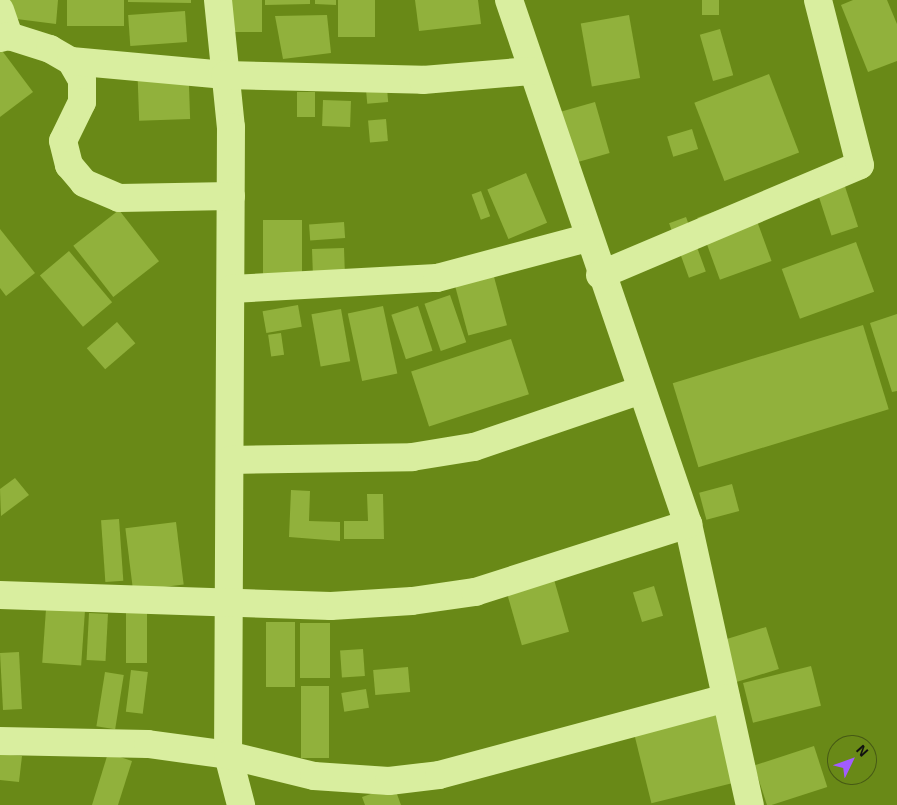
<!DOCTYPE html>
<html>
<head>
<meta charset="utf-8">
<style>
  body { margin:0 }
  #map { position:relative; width:897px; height:805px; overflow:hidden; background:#698917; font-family:"Exo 2",sans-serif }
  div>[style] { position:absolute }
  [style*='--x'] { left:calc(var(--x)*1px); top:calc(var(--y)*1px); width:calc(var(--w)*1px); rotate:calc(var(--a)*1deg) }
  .building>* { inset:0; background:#91b13c; transform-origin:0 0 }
  .minor>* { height:28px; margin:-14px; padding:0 14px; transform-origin:14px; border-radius:14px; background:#d9ee9f }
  span { translate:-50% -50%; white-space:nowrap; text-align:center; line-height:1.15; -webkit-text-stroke:4px #698917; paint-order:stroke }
  .north { position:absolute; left:827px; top:735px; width:50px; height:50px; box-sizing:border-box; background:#698917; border:1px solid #465915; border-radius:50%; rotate:48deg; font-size:14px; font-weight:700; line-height:20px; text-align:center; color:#111 }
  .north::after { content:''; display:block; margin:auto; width:18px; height:22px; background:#a25cff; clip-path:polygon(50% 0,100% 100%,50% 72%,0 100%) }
</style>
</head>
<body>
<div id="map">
  <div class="building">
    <i style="clip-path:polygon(3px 0,58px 0,56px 24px,1px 17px)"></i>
    <i style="left:67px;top:0;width:57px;height:26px"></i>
    <i style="clip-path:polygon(128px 0,191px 0,191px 3px,128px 2px)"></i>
    <i style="left:223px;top:0;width:39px;height:32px"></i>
    <i style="clip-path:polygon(265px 0,310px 0,310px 4px,265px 5px)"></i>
    <i style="clip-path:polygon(315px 0,336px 0,336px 5px,315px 4px)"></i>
    <i style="left:338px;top:0;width:37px;height:37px"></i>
    <i style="clip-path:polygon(415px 0,478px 0,481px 24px,419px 31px)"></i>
    <i style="left:702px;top:0;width:17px;height:15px"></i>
    <i style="clip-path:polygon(853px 0,887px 0,897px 24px,897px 61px,868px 72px,841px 5px)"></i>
    <i style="left:185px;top:11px;width:31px;height:57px;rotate:86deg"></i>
    <i style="clip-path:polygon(327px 15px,331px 53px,283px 59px,275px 16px)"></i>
    <i style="left:629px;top:15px;width:64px;height:49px;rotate:80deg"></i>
    <i style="left:720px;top:29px;width:48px;height:21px;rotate:74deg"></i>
    <i style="clip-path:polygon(0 48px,33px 92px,0 117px)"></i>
    <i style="left:188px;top:58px;width:61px;height:51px;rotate:88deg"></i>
    <i style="left:769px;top:74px;width:84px;height:80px;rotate:69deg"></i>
    <i style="left:386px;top:77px;width:25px;height:21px;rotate:85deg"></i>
    <i style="left:297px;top:92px;width:18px;height:25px"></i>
    <i style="left:323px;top:100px;width:28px;height:26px;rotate:2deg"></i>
    <i style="left:595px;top:102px;width:53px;height:43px;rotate:74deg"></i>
    <i style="left:386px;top:119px;width:22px;height:18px;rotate:85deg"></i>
    <i style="left:692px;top:129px;width:21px;height:26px;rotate:73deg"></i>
    <i style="left:838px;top:165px;width:65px;height:28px;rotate:72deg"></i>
    <i style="left:526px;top:173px;width:54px;height:42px;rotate:67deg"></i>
    <i style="left:481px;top:191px;width:27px;height:10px;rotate:70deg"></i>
    <i style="left:749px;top:199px;width:66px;height:55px;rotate:70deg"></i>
    <i style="left:119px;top:210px;width:65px;height:58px;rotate:52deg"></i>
    <i style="left:686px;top:217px;width:58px;height:18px;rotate:70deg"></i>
    <i style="left:263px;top:220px;width:39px;height:58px"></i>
    <i style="left:344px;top:222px;width:16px;height:35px;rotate:86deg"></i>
    <i style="clip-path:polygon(0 229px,35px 273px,6px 296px,0 288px)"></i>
    <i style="left:856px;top:242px;width:53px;height:79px;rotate:70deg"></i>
    <i style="left:344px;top:248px;width:28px;height:32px;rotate:88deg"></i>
    <i style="left:69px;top:251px;width:67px;height:38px;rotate:50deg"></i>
    <i style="left:493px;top:273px;width:54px;height:40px;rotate:75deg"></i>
    <i style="left:450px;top:295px;width:50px;height:27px;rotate:71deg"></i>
    <i style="left:298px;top:305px;width:22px;height:36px;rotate:80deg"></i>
    <i style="left:383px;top:306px;width:69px;height:36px;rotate:78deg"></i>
    <i style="left:418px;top:306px;width:47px;height:28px;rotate:72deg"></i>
    <i style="left:341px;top:309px;width:53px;height:30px;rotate:80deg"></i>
    <i style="clip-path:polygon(897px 314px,897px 391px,892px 392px,870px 323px)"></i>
    <i style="left:117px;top:322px;width:28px;height:40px;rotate:49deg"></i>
    <i style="left:863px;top:325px;width:88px;height:199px;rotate:73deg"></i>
    <i style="left:281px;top:333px;width:22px;height:13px;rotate:82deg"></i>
    <i style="left:511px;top:339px;width:58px;height:105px;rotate:72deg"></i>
    <i style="clip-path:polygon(15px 478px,29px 495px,1px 516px,0 489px)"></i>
    <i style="left:732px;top:484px;width:28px;height:34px;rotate:75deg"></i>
    <i style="clip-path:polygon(291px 490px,310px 491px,309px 521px,340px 522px,340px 541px,289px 537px)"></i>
    <i style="clip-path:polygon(367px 494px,383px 494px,384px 539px,344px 539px,344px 521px,368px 521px)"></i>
    <i style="left:119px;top:519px;width:62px;height:18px;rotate:86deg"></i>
    <i style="left:176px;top:522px;width:63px;height:51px;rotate:83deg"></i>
    <i style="left:553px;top:576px;width:58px;height:49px;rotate:74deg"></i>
    <i style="left:654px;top:586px;width:31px;height:22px;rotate:73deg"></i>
    <i style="left:46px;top:609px;width:39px;height:54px;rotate:4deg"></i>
    <i style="left:126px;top:609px;width:21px;height:54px"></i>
    <i style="left:89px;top:613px;width:19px;height:47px;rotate:3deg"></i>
    <i style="left:266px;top:622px;width:29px;height:65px"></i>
    <i style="left:300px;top:623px;width:30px;height:55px"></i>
    <i style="left:766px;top:627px;width:44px;height:46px;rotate:73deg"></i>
    <i style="left:363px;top:649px;width:27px;height:23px;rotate:86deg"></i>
    <i style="left:19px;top:652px;width:57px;height:19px;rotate:87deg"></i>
    <i style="left:811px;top:666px;width:41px;height:70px;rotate:76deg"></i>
    <i style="left:408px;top:667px;width:25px;height:35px;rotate:85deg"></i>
    <i style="left:131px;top:670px;width:17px;height:42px;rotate:7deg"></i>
    <i style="left:105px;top:672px;width:19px;height:55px;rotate:9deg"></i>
    <i style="left:301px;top:686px;width:28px;height:72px"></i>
    <i style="left:366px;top:689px;width:19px;height:25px;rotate:81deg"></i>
    <i style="left:716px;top:715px;width:70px;height:84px;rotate:76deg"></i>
    <i style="left:814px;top:746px;width:43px;height:63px;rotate:72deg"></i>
    <i style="clip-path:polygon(108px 753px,132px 761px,118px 805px,92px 805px)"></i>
    <i style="clip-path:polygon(0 754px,22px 756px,19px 782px,0 780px)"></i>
    <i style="clip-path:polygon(394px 786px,401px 805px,365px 805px,362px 797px)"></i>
  </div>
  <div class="minor">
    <i style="--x:218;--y:0;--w:128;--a:84.2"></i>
    <i style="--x:231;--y:127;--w:628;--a:90.27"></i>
    <i style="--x:228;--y:755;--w:52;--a:75.4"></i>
    <i style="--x:509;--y:0;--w:554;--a:71.14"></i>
    <i style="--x:688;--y:524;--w:288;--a:77.6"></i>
    <i style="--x:0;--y:10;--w:28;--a:71"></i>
    <i style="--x:0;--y:38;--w:9;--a:-13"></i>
    <i style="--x:9;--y:36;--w:43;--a:17.6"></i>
    <i style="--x:50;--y:49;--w:24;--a:30"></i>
    <i style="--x:71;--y:61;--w:22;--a:60"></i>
    <i style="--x:82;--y:80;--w:22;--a:90"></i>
    <i style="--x:82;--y:102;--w:43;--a:116"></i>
    <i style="--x:63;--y:141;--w:25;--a:76"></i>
    <i style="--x:69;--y:165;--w:23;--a:50"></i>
    <i style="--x:84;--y:183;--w:38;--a:23"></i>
    <i style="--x:119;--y:198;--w:112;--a:-1"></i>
    <i style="--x:71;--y:61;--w:155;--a:5.2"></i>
    <i style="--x:225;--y:75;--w:198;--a:1.4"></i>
    <i style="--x:423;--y:80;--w:108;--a:-4.8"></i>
    <i style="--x:600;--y:275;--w:282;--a:-22.9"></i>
    <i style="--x:860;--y:165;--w:170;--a:-104.3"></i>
    <i style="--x:231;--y:289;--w:206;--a:-3.1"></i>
    <i style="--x:437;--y:278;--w:155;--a:-14.9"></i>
    <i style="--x:230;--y:460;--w:182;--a:-0.9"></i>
    <i style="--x:412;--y:457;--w:63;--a:-9.2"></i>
    <i style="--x:474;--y:447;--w:176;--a:-18.8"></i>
    <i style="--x:0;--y:595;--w:331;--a:1.9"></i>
    <i style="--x:331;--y:606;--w:81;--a:-3.5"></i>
    <i style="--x:412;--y:601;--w:64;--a:-8.1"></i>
    <i style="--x:475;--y:592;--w:224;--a:-17.7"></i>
    <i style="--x:0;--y:741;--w:148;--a:1.2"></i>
    <i style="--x:148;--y:744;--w:81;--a:7.8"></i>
    <i style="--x:228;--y:755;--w:89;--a:13.7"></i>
    <i style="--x:314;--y:776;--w:75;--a:3.8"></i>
    <i style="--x:389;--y:781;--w:50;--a:-6.8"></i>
    <i style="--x:439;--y:775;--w:297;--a:-15"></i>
  </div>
  <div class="north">N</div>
</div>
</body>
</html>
